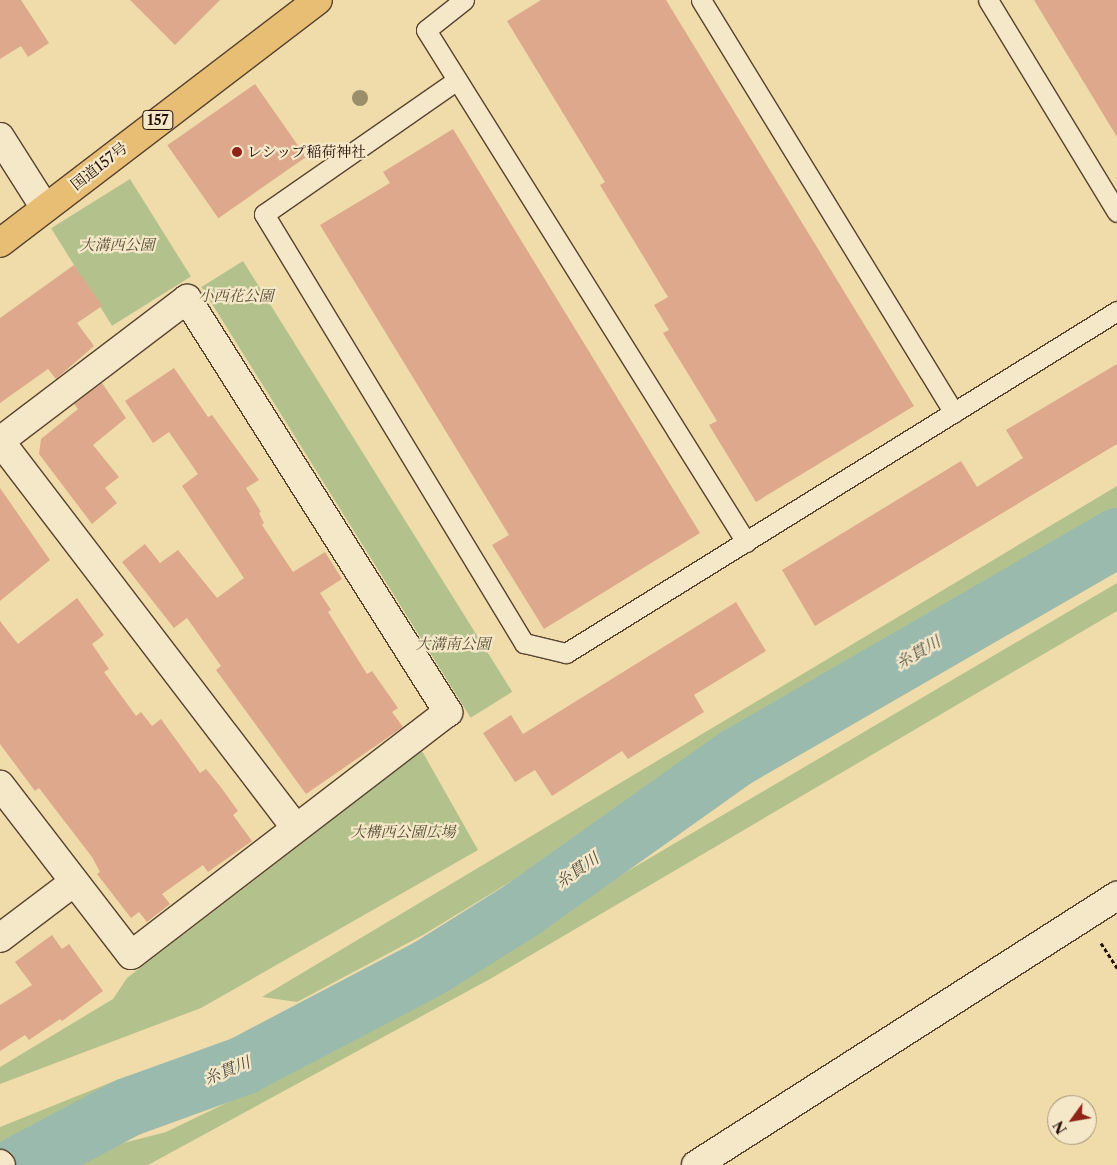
<!DOCTYPE html>
<html>
<head>
<meta charset="utf-8">
<style>
  body { margin:0 }
  #map { position:relative; width:1117px; height:1165px; overflow:hidden; background:#efdcaa; font-family:"Libre Caslon Text","Noto Serif JP",serif }
  div>[style] { position:absolute }
  [style*='--x'] { left:calc(var(--x)*1px); top:calc(var(--y)*1px); width:calc(var(--w)*1px); rotate:calc(var(--a)*1deg) }
  .green>* { inset:0; background:#b3c28d; transform-origin:0 0 }
  .river>* { height:59px; margin:-29.5px; padding:0 29.5px; transform-origin:29.5px; border-radius:29.5px; background:#9abaae }
  .building>* { inset:0; background:#dea88c; transform-origin:0 0 }
  .path>* { height:3px; margin-top:-1.5px; transform-origin:0; background:repeating-linear-gradient(90deg,#251006 0 4px,transparent 0 6.5px) }
  .roads { filter:drop-shadow(1px 0 #58432f) drop-shadow(-1px 0 #58432f) drop-shadow(0 1px #58432f) drop-shadow(0 -1px #58432f) }
  .service>* { height:19px; margin:-9.5px; padding:0 9.5px; transform-origin:9.5px; border-radius:9.5px; background:#f5e8c8 }
  .minor>* { height:28px; margin:-14px; padding:0 14px; transform-origin:14px; border-radius:14px; background:#f5e8c8 }
  .trunk>* { height:28px; margin:-14px; padding:0 14px; transform-origin:14px; border-radius:14px; background:#e8be75 }
  .trees>* { width:16px; height:16px; margin:-8px; border-radius:50%; background:#9b8e6a }
  .dots>* { width:14px; height:14px; translate:-50% -50%; box-sizing:border-box; border:2px solid #f5e8c8; border-radius:50% }
  span { translate:-50% -50%; white-space:nowrap; text-align:center; line-height:1.15; -webkit-text-stroke:4.5px #f5e8c8; paint-order:stroke }
  .shield-label span { padding:1px 4px; background:#f5e8c8; border:1px solid; border-radius:4px; -webkit-text-stroke-width:0 }
  .shield-label { font-size:14px; color:#251006; font-weight:700 }
  .poi-label { font-size:15px; color:#251006 }
  .left { translate:0 -50%; text-align:left }
  .street-label { font-size:15px; color:#251006 }
  .park-label { font-size:15px; color:#574e35; font-style:italic }
  .water-label { font-size:16px; color:#4e4c41; font-style:italic }
  .north { position:absolute; left:1047px; top:1095px; width:50px; height:50px; box-sizing:border-box; background:#f5e8c8; border:1px solid #a2927a; border-radius:50%; rotate:238deg; font-size:14px; font-weight:700; line-height:20px; text-align:center; color:#251006 }
  .north::after { content:''; display:block; margin:auto; width:18px; height:22px; background:#8f2418; clip-path:polygon(50% 0,100% 100%,50% 72%,0 100%) }
</style>
</head>
<body>
<div id="map">
  <div class="green">
    <i style="left:130px;top:179px;width:115px;height:93px;rotate:58deg"></i>
    <i style="left:243px;top:261px;width:508px;height:49px;rotate:58deg"></i>
    <i style="clip-path:polygon(1117px 486px,1117px 526px,771px 733px,640px 803px,423px 935px,297px 1002px,262px 997px)"></i>
    <i style="clip-path:polygon(1117px 583px,1117px 611px,490px 979px,148px 1165px,74px 1165px,112px 1146px,166px 1132px,266px 1084px)"></i>
    <i style="clip-path:polygon(422px 751px,478px 850px,201px 1008px,0 1084px,0 1067px,113px 999px,127px 978px)"></i>
    <i style="clip-path:polygon(127px 1076px,146px 1089px,36px 1132px,0 1150px,0 1127px)"></i>
  </div>
  <div class="river">
    <i style="--x:18;--y:1165;--w:123;--a:-28"></i>
    <i style="--x:127;--y:1107;--w:123;--a:-19.9"></i>
    <i style="--x:243;--y:1065;--w:209;--a:-27.7"></i>
    <i style="--x:428;--y:968;--w:111;--a:-32.1"></i>
    <i style="--x:522;--y:909;--w:262;--a:-35.4"></i>
    <i style="--x:736;--y:757;--w:440;--a:-30"></i>
  </div>
  <div class="building">
    <i style="clip-path:polygon(0 0,21px 0,49px 43px,28px 57px,21px 46px,0 59px)"></i>
    <i style="clip-path:polygon(130px 0,220px 0,175px 45px)"></i>
    <i style="clip-path:polygon(541px 0,666px 0,914px 406px,756px 502px,709px 425px,717px 421px,663px 333px,669px 330px,654px 305px,668px 297px,600px 185px,605px 182px,507px 21px)"></i>
    <i style="clip-path:polygon(1034px 0,1117px 0,1117px 137px)"></i>
    <i style="left:255px;top:84px;width:89px;height:107px;rotate:55deg"></i>
    <i style="clip-path:polygon(453px 129px,700px 533px,544px 629px,492px 545px,509px 535px,320px 225px,390px 183px,383px 172px)"></i>
    <i style="clip-path:polygon(74px 265px,102px 306px,77px 323px,94px 346px,56px 379px,48px 369px,0 403px,0 318px)"></i>
    <i style="clip-path:polygon(1117px 364px,1117px 444px,815px 626px,782px 570px,961px 461px,977px 487px,1023px 458px,1006px 430px)"></i>
    <i style="clip-path:polygon(174px 368px,208px 417px,212px 415px,259px 480px,246px 488px,261px 512px,259px 513px,264px 523px,262px 525px,293px 572px,325px 552px,342px 579px,320px 593px,331px 610px,328px 612px,367px 674px,372px 671px,398px 708px,392px 712px,403px 727px,306px 794px,216px 670px,221px 666px,187px 618px,174px 628px,122px 562px,145px 544px,160px 563px,178px 550px,217px 598px,244px 578px,182px 486px,198px 474px,169px 432px,153px 443px,125px 401px)"></i>
    <i style="clip-path:polygon(102px 383px,126px 418px,93px 445px,119px 477px,105px 488px,117px 503px,92px 524px,39px 454px,41px 439px,78px 409px,74px 404px)"></i>
    <i style="clip-path:polygon(0 488px,50px 560px,0 601px)"></i>
    <i style="clip-path:polygon(77px 598px,104px 635px,92px 644px,109px 669px,104px 672px,136px 716px,141px 712px,152px 726px,161px 719px,200px 773px,206px 769px,220px 786px,238px 811px,233px 815px,252px 841px,208px 872px,203px 865px,162px 894px,170px 904px,147px 922px,139px 912px,131px 918px,97px 874px,100px 872px,92px 857px,39px 788px,35px 791px,0 744px,0 621px,18px 644px)"></i>
    <i style="clip-path:polygon(736px 602px,766px 651px,694px 695px,704px 712px,628px 759px,622px 751px,552px 796px,535px 770px,515px 782px,483px 733px,511px 715px,523px 734px)"></i>
    <i style="clip-path:polygon(52px 935px,62px 949px,69px 944px,103px 991px,62px 1021px,60px 1019px,29px 1040px,25px 1035px,0 1051px,0 1005px,32px 985px,15px 962px)"></i>
  </div>
  <div class="path">
    <i style="--x:1101;--y:943;--w:30;--a:57"></i>
  </div>
  <div class="roads">
    <div class="service">
      <i style="--x:464;--y:0;--w:48;--a:141.7"></i>
      <i style="--x:426;--y:30;--w:604;--a:57.99"></i>
      <i style="--x:701;--y:0;--w:484;--a:58.5"></i>
      <i style="--x:988;--y:0;--w:248;--a:58.7"></i>
      <i style="--x:457;--y:80;--w:235;--a:145.2"></i>
      <i style="--x:264;--y:214;--w:502;--a:58.78"></i>
      <i style="--x:524;--y:643;--w:43;--a:13.4"></i>
      <i style="--x:566;--y:653;--w:649;--a:-31.83"></i>
    </div>
    <div class="minor">
      <i style="--x:0;--y:137;--w:84;--a:57.6"></i>
      <i style="--x:0;--y:441;--w:235;--a:-37.2"></i>
      <i style="--x:187;--y:299;--w:489;--a:57.7"></i>
      <i style="--x:448;--y:712;--w:399;--a:142.5"></i>
      <i style="--x:131;--y:955;--w:215;--a:-127.6"></i>
      <i style="--x:0;--y:441;--w:487;--a:52.6"></i>
      <i style="--x:0;--y:938;--w:93;--a:-37.1"></i>
      <i style="--x:0;--y:1164;--w:1;--a:45"></i>
      <i style="--x:696;--y:1165;--w:500;--a:-32.6"></i>
    </div>
    <div class="trunk">
      <i style="--x:0;--y:243;--w:400;--a:-37.4"></i>
    </div>
  </div>
  <div class="trees">
    <i style="left:360px;top:98px"></i>
  </div>
  <div class="dots">
    <i style="left:237px;top:152px;background:#8f2418"></i>
  </div>
  <div class="shield-label">
    <span style="left:158px;top:120px">157</span>
  </div>
  <div class="poi-label">
    <span class="left" style="left:247px;top:152px">レシップ稲荷神社</span>
  </div>
  <div class="street-label">
    <span style="left:99px;top:166px;rotate:-38deg">国道157号</span>
  </div>
  <div class="park-label">
    <span style="left:117px;top:245px">大溝西公園</span>
    <span style="left:236px;top:296px">小西花公園</span>
    <span style="left:453px;top:644px">大溝南公園</span>
    <span style="left:403px;top:832px">大構西公園広場</span>
  </div>
  <div class="water-label">
    <span style="left:918px;top:652px;rotate:-30deg">糸貫川</span>
    <span style="left:577px;top:870px;rotate:-35deg">糸貫川</span>
    <span style="left:227px;top:1070px;rotate:-22deg">糸貫川</span>
  </div>
  <div class="north">N</div>
</div>
</body>
</html>
